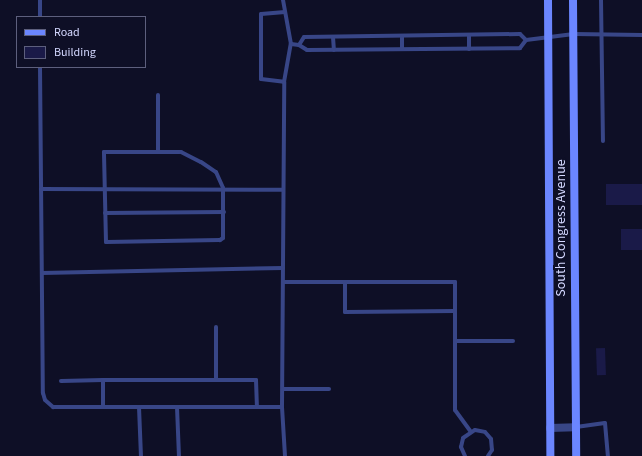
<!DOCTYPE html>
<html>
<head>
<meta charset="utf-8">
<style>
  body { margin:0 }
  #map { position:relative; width:642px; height:456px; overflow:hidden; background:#0e0f26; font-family:"Source Sans 3",sans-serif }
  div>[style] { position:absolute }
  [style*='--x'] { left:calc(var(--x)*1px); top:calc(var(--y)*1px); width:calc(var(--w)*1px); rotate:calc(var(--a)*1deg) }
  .building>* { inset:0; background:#1a1a48; transform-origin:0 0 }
  .service>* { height:4px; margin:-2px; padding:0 2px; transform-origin:2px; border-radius:2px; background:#384687 }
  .minor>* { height:8px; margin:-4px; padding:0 4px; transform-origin:4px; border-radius:4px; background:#384687 }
  .secondary>* { height:8px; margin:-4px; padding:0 4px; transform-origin:4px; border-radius:4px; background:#6b86ff }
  span { translate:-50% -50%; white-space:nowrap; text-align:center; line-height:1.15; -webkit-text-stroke:4px #0e0f26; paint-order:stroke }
  .street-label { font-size:14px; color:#d4d8ff }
  .legend { position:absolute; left:16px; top:16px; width:130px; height:52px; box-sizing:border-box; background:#0e0f26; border:1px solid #5d5f7d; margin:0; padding:5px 7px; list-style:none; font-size:12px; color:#d4d8ff }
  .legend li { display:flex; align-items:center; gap:8px; height:20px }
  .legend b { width:20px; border:1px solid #5d5f7d }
</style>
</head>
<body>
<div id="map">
  <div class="building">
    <i style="left:606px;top:184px;width:36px;height:21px"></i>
    <i style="left:621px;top:229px;width:21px;height:21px"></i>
    <i style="left:605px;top:348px;width:27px;height:9px;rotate:88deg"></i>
  </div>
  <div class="service">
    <i style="--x:40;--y:0;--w:17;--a:90"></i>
    <i style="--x:283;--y:0;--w:45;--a:79.7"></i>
    <i style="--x:291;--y:44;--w:8;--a:7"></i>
    <i style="--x:299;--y:45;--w:9;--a:32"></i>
    <i style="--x:307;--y:50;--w:213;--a:-0.5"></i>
    <i style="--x:520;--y:48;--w:10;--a:-53"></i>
    <i style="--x:526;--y:40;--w:48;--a:-7.1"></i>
    <i style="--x:574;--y:34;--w:68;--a:0.8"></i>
    <i style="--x:601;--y:0;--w:141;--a:89.2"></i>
    <i style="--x:285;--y:12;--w:24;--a:175"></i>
    <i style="--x:261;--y:14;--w:65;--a:90"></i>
    <i style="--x:261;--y:79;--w:23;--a:7"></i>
    <i style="--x:284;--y:82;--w:39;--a:-80"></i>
    <i style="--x:469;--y:35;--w:14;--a:90"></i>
    <i style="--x:402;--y:36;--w:13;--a:90"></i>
    <i style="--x:333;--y:37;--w:13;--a:86"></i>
    <i style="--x:299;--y:45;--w:9;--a:-58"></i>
    <i style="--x:304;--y:37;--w:216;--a:-0.8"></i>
    <i style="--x:520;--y:34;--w:8;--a:45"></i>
    <i style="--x:40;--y:67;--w:326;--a:89.5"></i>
    <i style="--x:43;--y:393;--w:7;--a:74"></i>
    <i style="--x:45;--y:400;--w:11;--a:41"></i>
    <i style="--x:53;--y:407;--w:229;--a:0"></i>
    <i style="--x:282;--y:407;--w:325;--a:-89.6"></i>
    <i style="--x:158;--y:95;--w:57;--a:90"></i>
    <i style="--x:104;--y:152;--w:77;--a:0"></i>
    <i style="--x:181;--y:152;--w:22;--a:27"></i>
    <i style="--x:201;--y:162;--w:18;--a:34"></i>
    <i style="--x:216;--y:172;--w:17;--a:66"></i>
    <i style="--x:223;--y:188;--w:50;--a:90"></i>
    <i style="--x:223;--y:238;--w:4;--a:146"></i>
    <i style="--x:220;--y:240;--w:114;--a:179"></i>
    <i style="--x:106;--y:242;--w:90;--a:-91.3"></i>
    <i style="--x:41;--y:189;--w:242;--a:0.2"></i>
    <i style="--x:105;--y:213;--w:119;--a:-0.5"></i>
    <i style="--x:42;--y:273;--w:241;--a:-1.2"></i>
    <i style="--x:283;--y:282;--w:172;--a:0"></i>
    <i style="--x:455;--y:282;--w:128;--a:90"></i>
    <i style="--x:455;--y:410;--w:26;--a:54"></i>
    <i style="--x:345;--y:282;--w:30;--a:90"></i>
    <i style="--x:345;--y:312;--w:110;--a:-0.5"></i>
    <i style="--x:216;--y:327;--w:53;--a:90"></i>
    <i style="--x:455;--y:341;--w:58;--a:0"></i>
    <i style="--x:61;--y:381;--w:42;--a:-1.4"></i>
    <i style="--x:283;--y:389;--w:46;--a:0"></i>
    <i style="--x:103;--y:407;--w:27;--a:-90"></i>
    <i style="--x:103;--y:380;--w:153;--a:0"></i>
    <i style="--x:256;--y:380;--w:27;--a:88"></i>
    <i style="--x:139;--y:407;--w:49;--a:87.7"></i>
    <i style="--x:177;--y:407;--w:49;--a:87.7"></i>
    <i style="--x:282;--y:407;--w:49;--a:86.5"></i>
    <i style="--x:576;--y:427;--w:29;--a:-8"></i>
    <i style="--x:605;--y:423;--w:33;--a:85"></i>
    <i style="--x:465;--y:456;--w:10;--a:-114"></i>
    <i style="--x:461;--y:447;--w:9;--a:-77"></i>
    <i style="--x:463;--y:438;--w:14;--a:-34"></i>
    <i style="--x:475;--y:430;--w:10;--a:11"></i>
    <i style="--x:485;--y:432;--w:9;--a:49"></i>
    <i style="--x:491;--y:439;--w:11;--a:85"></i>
    <i style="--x:492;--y:450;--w:7;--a:124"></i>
  </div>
  <div class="minor">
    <i style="--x:550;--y:428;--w:25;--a:-2"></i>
  </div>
  <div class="secondary">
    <i style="--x:548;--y:0;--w:456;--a:89.7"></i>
    <i style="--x:573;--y:0;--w:456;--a:89.6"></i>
  </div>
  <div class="street-label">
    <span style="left:561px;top:228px;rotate:-90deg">South Congress Avenue</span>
  </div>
  <ul class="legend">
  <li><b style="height:5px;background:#6b86ff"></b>Road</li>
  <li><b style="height:11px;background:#1a1a48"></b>Building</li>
  </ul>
</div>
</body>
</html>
